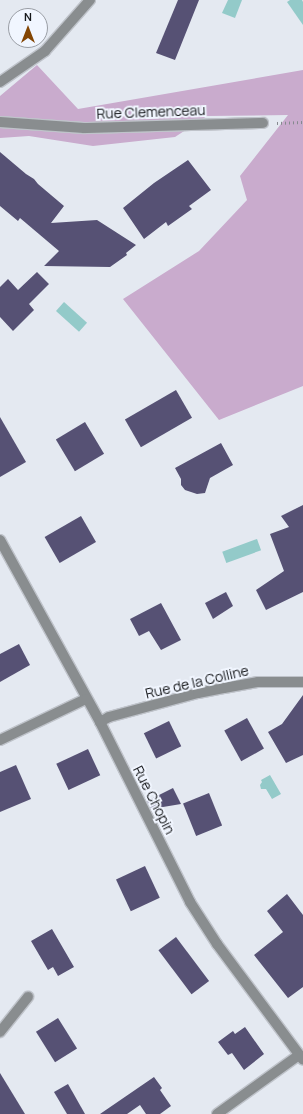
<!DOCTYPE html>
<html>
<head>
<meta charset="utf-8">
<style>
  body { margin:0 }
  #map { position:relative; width:303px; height:1114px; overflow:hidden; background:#e4e9f1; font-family:Manrope,sans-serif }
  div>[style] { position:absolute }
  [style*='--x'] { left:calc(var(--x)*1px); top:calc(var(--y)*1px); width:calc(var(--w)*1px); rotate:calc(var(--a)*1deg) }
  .forest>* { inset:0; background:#c9abcd }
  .water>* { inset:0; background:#93cac9; transform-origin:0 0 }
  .building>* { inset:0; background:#565174; transform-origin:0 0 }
  .path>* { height:2.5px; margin-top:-1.25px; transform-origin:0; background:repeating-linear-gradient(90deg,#86898f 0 1px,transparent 0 4px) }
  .roads { filter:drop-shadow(1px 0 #bfc3ca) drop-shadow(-1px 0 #bfc3ca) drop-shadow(0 1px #bfc3ca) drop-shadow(0 -1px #bfc3ca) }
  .service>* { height:10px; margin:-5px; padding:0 5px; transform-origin:5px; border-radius:5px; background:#898d8f }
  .minor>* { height:10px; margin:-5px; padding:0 5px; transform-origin:5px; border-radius:5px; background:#898d8f }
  span { translate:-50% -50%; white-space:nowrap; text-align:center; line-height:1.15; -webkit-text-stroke:4px #f1f6ff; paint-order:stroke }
  .street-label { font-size:14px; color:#16181b }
  .north { position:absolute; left:8px; top:8px; width:40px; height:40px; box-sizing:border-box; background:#f1f6ff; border:1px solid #999da4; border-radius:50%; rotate:0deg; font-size:11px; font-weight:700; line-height:16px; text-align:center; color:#16181b }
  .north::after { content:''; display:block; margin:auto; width:14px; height:18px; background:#834503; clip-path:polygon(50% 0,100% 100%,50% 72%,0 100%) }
</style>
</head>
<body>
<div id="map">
  <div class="forest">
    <i style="clip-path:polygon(37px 65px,78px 109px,303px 70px,303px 386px,219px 420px,123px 299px,199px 251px,247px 200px,240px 176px,288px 115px,207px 116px,175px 137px,93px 146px,29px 136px,0 138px,0 96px)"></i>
  </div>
  <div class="water">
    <i style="clip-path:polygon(228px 0,242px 0,235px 18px,222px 13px)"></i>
    <i style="clip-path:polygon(290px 0,302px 0,303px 2px,303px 25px,287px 2px)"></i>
    <i style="left:64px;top:302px;width:31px;height:12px;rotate:42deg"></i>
    <i style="left:257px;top:539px;width:12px;height:37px;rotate:70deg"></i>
    <i style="clip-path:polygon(270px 775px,281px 794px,272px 799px,266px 789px,261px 789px,260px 785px,262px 782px,261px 780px)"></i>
  </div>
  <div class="building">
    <i style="clip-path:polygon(178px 0,199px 0,175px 60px,156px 53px)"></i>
    <i style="clip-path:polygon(0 152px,26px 174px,34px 179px,38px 184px,64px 206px,51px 223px,97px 220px,136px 245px,126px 253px,127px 255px,110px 267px,44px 266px,59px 251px,20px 218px,18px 221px,0 206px)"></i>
    <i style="clip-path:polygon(188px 160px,211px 190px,189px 206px,192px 209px,168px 226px,166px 222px,144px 239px,123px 208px,154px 183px)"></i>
    <i style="clip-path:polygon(37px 272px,49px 284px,29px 304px,34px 310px,13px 331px,0 317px,0 287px,8px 279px,18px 290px)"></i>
    <i style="left:176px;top:390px;width:32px;height:59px;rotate:60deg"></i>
    <i style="clip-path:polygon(0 417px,26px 462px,0 477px)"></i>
    <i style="left:85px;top:422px;width:37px;height:34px;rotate:59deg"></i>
    <i style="clip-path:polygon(221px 443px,233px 465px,210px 478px,205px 493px,197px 494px,185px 490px,181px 485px,181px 479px,175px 468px)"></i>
    <i style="clip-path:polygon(303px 505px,303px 592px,266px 610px,256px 590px,284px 571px,270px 534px,289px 527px,281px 516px)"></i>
    <i style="left:81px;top:516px;width:30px;height:42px;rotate:60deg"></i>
    <i style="clip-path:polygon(226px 592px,233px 606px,213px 619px,205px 603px)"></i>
    <i style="clip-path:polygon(161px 603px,181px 640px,161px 650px,149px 631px,139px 636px,130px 619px)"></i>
    <i style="clip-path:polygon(19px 644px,30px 665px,0 682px,0 654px)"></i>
    <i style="clip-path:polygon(303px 695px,303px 755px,286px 763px,268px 732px,282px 724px)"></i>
    <i style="left:247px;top:718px;width:35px;height:26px;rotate:61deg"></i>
    <i style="left:169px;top:721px;width:28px;height:28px;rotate:64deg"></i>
    <i style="left:88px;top:749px;width:29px;height:35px;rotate:65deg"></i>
    <i style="clip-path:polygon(16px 765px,31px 799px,0 812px,0 772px)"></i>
    <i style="clip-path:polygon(173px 788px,181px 804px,151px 809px,147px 801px)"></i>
    <i style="left:209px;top:793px;width:35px;height:28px;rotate:68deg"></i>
    <i style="left:145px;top:866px;width:35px;height:32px;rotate:65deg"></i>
    <i style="clip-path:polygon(287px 894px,303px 915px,303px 987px,288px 998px,254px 955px,283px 932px,267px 911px)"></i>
    <i style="clip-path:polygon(52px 929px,74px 967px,58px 976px,53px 967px,48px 970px,31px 941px)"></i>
    <i style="left:176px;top:937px;width:55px;height:22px;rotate:53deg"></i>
    <i style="left:58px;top:1018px;width:36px;height:26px;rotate:58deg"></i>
    <i style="clip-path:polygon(245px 1027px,264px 1054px,244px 1070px,232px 1053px,228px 1055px,218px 1042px,233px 1031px,235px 1034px)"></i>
    <i style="clip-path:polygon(0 1073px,25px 1114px,0 1114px)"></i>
    <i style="clip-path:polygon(154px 1077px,162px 1088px,160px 1090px,171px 1106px,160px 1114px,146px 1114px,140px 1105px,127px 1114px,100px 1114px)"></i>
    <i style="clip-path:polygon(68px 1084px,85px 1114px,67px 1114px,54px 1092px)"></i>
  </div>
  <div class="path">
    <i style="--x:277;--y:123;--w:26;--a:-2"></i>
  </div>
  <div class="roads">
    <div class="service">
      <i style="--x:0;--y:1032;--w:45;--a:-51.3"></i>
    </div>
    <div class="minor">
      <i style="--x:0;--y:82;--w:55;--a:-34.6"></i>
      <i style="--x:45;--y:51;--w:68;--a:-48.6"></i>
      <i style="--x:0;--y:122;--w:84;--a:4.1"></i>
      <i style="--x:84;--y:128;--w:179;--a:-1.6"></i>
      <i style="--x:0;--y:540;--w:208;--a:61.2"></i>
      <i style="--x:100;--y:722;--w:201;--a:63.4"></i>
      <i style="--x:190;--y:902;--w:50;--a:57.3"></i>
      <i style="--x:217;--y:944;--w:144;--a:53.4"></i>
      <i style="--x:100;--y:722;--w:10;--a:-29"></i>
      <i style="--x:109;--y:717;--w:92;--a:-15.1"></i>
      <i style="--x:198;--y:693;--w:26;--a:-11"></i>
      <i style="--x:224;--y:688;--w:35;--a:-10"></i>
      <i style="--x:258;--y:682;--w:45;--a:0"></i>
      <i style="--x:0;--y:740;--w:95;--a:-25.5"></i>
      <i style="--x:217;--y:1114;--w:101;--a:-35.7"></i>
    </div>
  </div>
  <div class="street-label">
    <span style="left:151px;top:112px;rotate:-2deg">Rue Clemenceau</span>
    <span style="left:197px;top:682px;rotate:-13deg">Rue de la Colline</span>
    <span style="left:154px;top:800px;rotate:63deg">Rue Chopin</span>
  </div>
  <div class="north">N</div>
</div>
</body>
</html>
